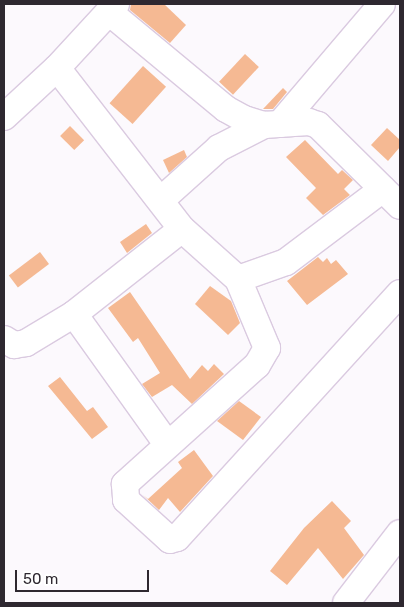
<!DOCTYPE html>
<html>
<head>
<meta charset="utf-8">
<style>
  body { margin:0 }
  #map { position:relative; width:404px; height:607px; overflow:hidden; background:#fcf9fd; font-family:Rubik,sans-serif }
  div>[style] { position:absolute }
  [style*='--x'] { left:calc(var(--x)*1px); top:calc(var(--y)*1px); width:calc(var(--w)*1px); rotate:calc(var(--a)*1deg) }
  .building>* { inset:0; background:#f5b993; transform-origin:0 0 }
  .roads { filter:drop-shadow(1px 0 #dacae0) drop-shadow(-1px 0 #dacae0) drop-shadow(0 1px #dacae0) drop-shadow(0 -1px #dacae0) }
  .minor>* { height:26px; margin:-13px; padding:0 13px; transform-origin:13px; border-radius:13px; background:#fff }
  span { translate:-50% -50%; white-space:nowrap; text-align:center; line-height:1.15; -webkit-text-stroke:4px #fff; paint-order:stroke }
  .frame { position:absolute; inset:0; border:5px solid #2e2830; pointer-events:none }
  .scale { position:absolute; left:15px; top:570px; width:134px; height:22px; box-sizing:border-box; border:2px solid #2e2830; border-top:0; padding-left:6px; font-size:15px; line-height:18px; white-space:nowrap; color:#2e2830; -webkit-text-stroke:4px #fff; paint-order:stroke }
</style>
</head>
<body>
<div id="map">
  <div class="building">
    <i style="clip-path:polygon(131px 4px,164px 4px,186px 25px,170px 43px,130px 10px)"></i>
    <i style="left:245px;top:54px;width:19px;height:38px;rotate:43deg"></i>
    <i style="left:143px;top:66px;width:31px;height:50px;rotate:42deg"></i>
    <i style="clip-path:polygon(283px 88px,287px 92px,273px 109px,263px 109px)"></i>
    <i style="left:70px;top:126px;width:20px;height:14px;rotate:45deg"></i>
    <i style="clip-path:polygon(387px 128px,400px 140px,400px 147px,388px 161px,371px 145px)"></i>
    <i style="clip-path:polygon(305px 140px,338px 174px,342px 170px,353px 180px,344px 189px,350px 195px,323px 215px,306px 198px,316px 188px,286px 157px)"></i>
    <i style="clip-path:polygon(184px 150px,187px 157px,169px 173px,163px 160px)"></i>
    <i style="clip-path:polygon(146px 224px,152px 233px,127px 253px,120px 242px)"></i>
    <i style="left:40px;top:252px;width:15px;height:39px;rotate:53deg"></i>
    <i style="clip-path:polygon(318px 257px,323px 262px,327px 258px,331px 264px,336px 260px,348px 274px,307px 305px,287px 281px)"></i>
    <i style="clip-path:polygon(210px 286px,231px 301px,240px 323px,228px 335px,195px 304px)"></i>
    <i style="clip-path:polygon(130px 292px,190px 379px,202px 365px,208px 371px,214px 364px,224px 374px,192px 404px,172px 385px,152px 397px,142px 384px,160px 373px,138px 338px,133px 342px,108px 308px)"></i>
    <i style="clip-path:polygon(60px 377px,87px 411px,93px 407px,108px 427px,92px 439px,48px 386px)"></i>
    <i style="clip-path:polygon(239px 401px,261px 417px,243px 440px,217px 421px)"></i>
    <i style="clip-path:polygon(194px 450px,213px 476px,180px 512px,168px 498px,159px 510px,143px 495px,148px 499px,182px 468px,178px 462px)"></i>
    <i style="clip-path:polygon(332px 501px,351px 521px,344px 528px,364px 555px,343px 579px,318px 548px,287px 585px,270px 571px,304px 528px)"></i>
  </div>
  <div class="roads">
    <div class="minor">
      <i style="--x:109;--y:12;--w:152;--a:39.7"></i>
      <i style="--x:226;--y:109;--w:21;--a:29"></i>
      <i style="--x:244;--y:119;--w:21;--a:17"></i>
      <i style="--x:264;--y:125;--w:45;--a:-3.8"></i>
      <i style="--x:309;--y:122;--w:9;--a:18"></i>
      <i style="--x:318;--y:125;--w:115;--a:44.6"></i>
      <i style="--x:57;--y:68;--w:204;--a:52.2"></i>
      <i style="--x:182;--y:229;--w:75;--a:41.8"></i>
      <i style="--x:238;--y:279;--w:51;--a:-19.5"></i>
      <i style="--x:286;--y:262;--w:121;--a:-37"></i>
      <i style="--x:4;--y:117;--w:72;--a:-42.8"></i>
      <i style="--x:57;--y:68;--w:87;--a:-47.3"></i>
      <i style="--x:280;--y:124;--w:157;--a:-49.6"></i>
      <i style="--x:161;--y:200;--w:78;--a:-41.9"></i>
      <i style="--x:219;--y:148;--w:51;--a:-27.1"></i>
      <i style="--x:238;--y:279;--w:75;--a:67.2"></i>
      <i style="--x:267;--y:348;--w:20;--a:120"></i>
      <i style="--x:257;--y:365;--w:178;--a:138"></i>
      <i style="--x:125;--y:484;--w:16;--a:86"></i>
      <i style="--x:126;--y:500;--w:59;--a:42.3"></i>
      <i style="--x:170;--y:540;--w:7;--a:-16"></i>
      <i style="--x:177;--y:538;--w:331;--a:-47.7"></i>
      <i style="--x:74;--y:314;--w:160;--a:54.4"></i>
      <i style="--x:4;--y:339;--w:12;--a:31"></i>
      <i style="--x:14;--y:345;--w:12;--a:-9"></i>
      <i style="--x:26;--y:343;--w:56;--a:-31.1"></i>
      <i style="--x:74;--y:314;--w:137;--a:-38.2"></i>
      <i style="--x:346;--y:603;--w:88;--a:-52.4"></i>
    </div>
  </div>
  <div class="frame"></div>
  <div class="scale">50 m</div>
</div>
</body>
</html>
